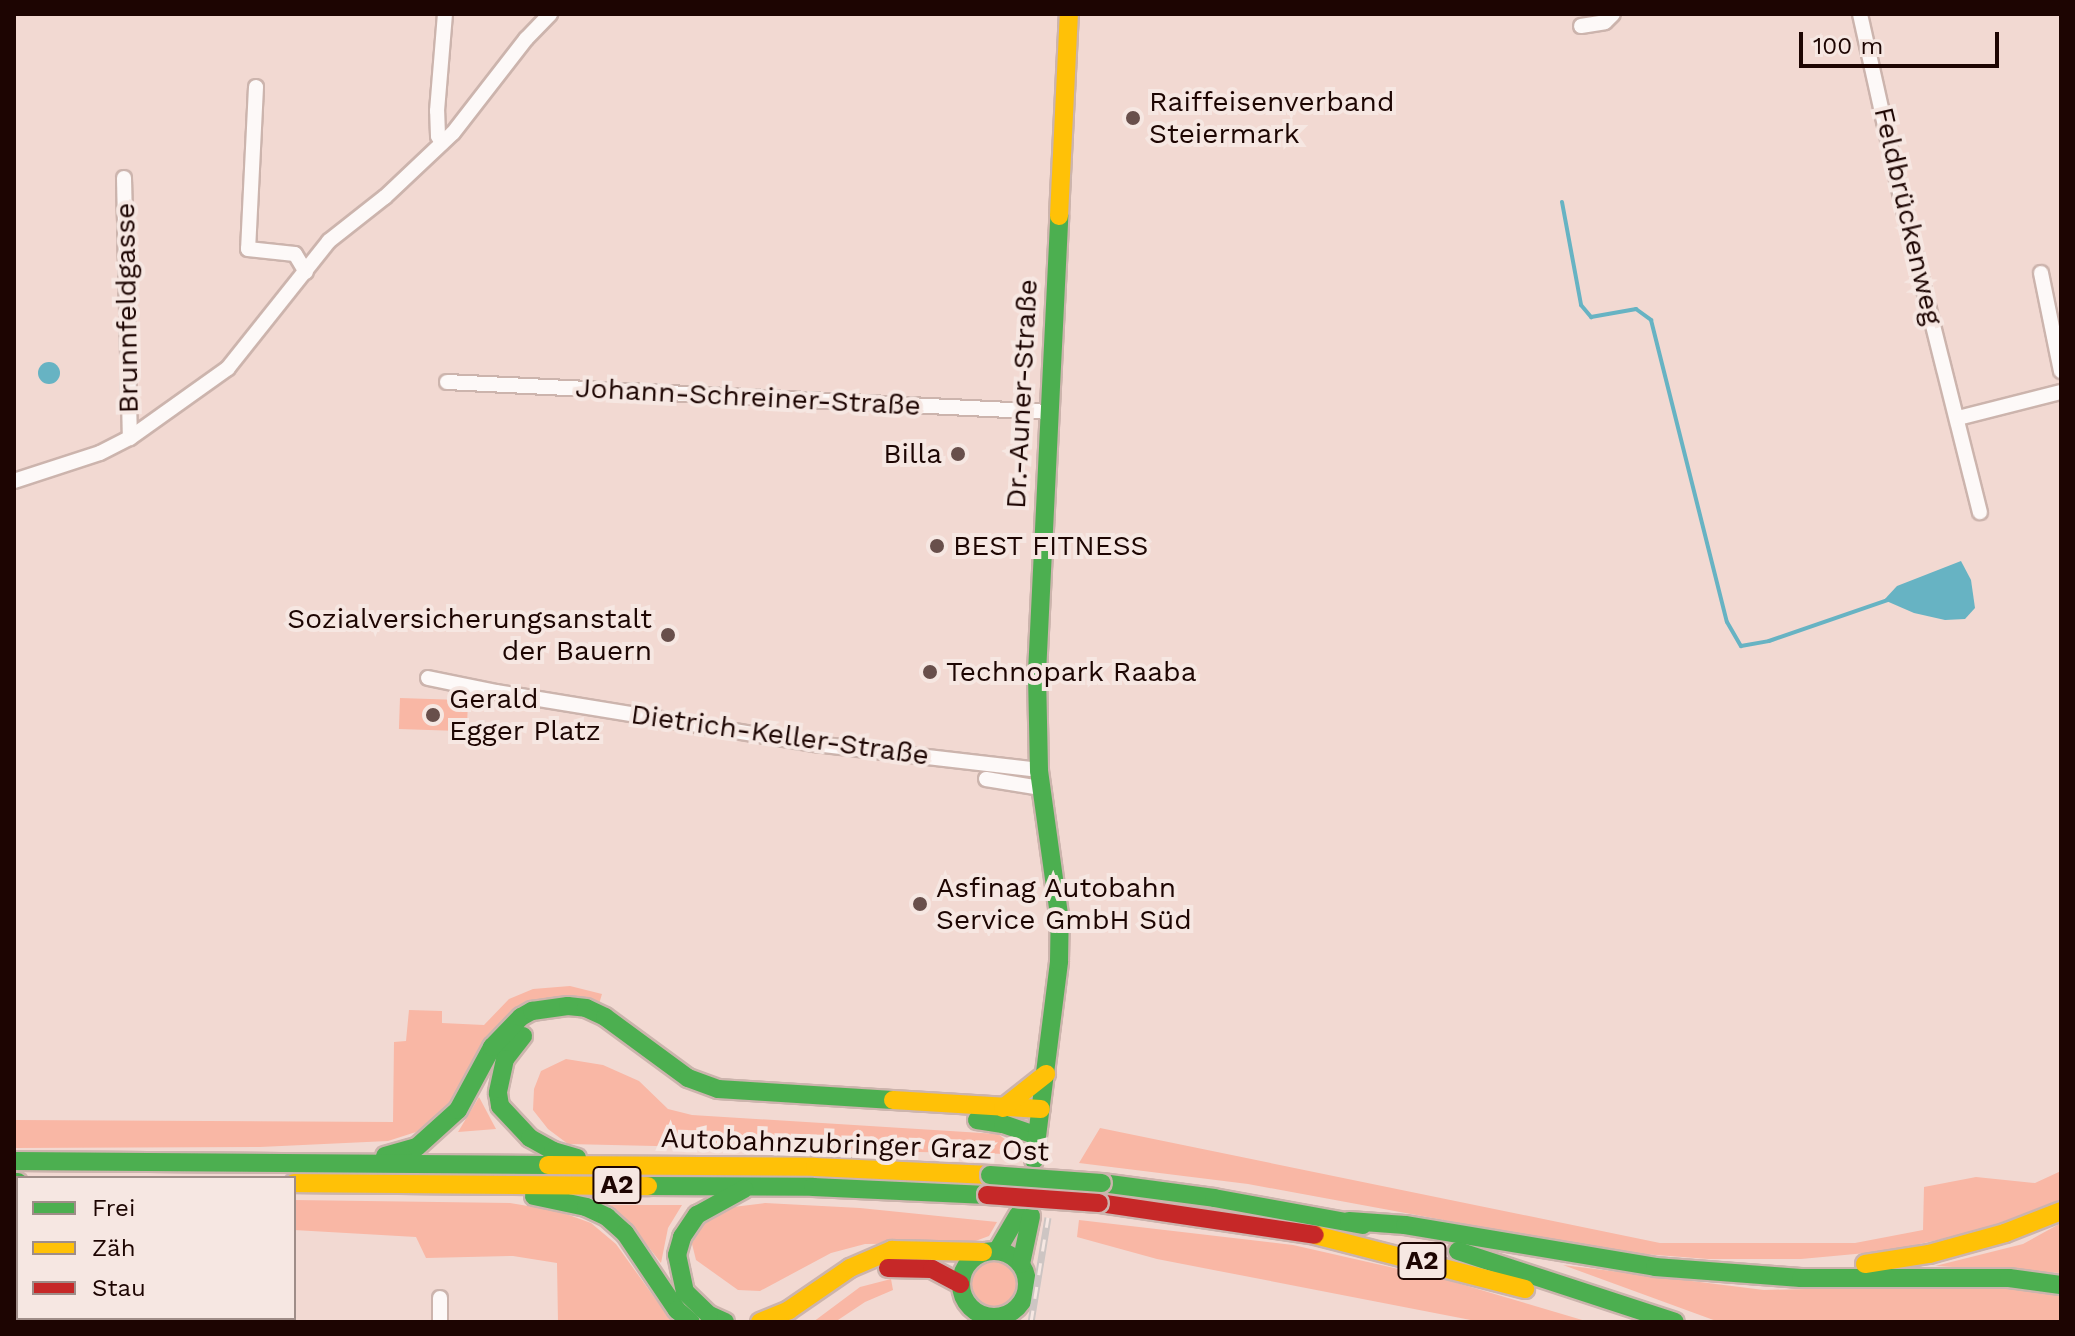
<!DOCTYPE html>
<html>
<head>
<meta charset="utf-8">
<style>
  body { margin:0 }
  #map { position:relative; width:2075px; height:1336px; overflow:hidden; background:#f2d9d2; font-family:"Work Sans",sans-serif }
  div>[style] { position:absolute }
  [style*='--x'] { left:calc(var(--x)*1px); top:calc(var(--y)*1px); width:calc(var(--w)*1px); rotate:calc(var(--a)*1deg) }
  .green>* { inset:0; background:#f9b7a5; transform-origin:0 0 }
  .round { border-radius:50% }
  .water>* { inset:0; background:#67b3c3 }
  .stream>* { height:4px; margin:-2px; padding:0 2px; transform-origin:2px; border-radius:2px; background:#67b3c3 }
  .roads { filter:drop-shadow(2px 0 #ccb4ad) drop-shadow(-2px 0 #ccb4ad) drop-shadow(0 2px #ccb4ad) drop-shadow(0 -2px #ccb4ad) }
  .street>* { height:14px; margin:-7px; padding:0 7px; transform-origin:7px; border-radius:7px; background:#fdf9f8 }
  .fast>* { height:18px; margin:-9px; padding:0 9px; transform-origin:9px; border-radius:9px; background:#4caf50 }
  .fast>.ring { margin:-9px; padding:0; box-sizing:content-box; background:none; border:18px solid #4caf50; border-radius:50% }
  .slow>* { height:18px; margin:-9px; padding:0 9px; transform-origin:9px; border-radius:9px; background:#ffc107 }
  .jam>* { height:18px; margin:-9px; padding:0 9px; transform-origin:9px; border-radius:9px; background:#c62828 }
  .rail>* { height:7px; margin-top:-3.5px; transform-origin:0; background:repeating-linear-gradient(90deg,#f6e7e2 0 12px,#cdc5c3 0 24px); box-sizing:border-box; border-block:2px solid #cdc5c3 }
  .bridges { filter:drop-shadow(2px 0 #ccb4ad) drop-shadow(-2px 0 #ccb4ad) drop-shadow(0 2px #ccb4ad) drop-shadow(0 -2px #ccb4ad) }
  .fast-bridge>* { height:18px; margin:-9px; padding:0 9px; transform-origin:9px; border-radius:9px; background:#4caf50 }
  .jam-bridge>* { height:18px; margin:-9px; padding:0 9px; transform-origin:9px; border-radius:9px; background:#c62828 }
  .dots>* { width:22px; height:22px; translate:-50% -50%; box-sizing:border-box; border:4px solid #f6e7e2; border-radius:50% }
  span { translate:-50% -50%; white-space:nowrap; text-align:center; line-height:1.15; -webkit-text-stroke:8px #f6e7e2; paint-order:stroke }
  .shield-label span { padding:2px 6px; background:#f6e7e2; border:2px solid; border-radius:6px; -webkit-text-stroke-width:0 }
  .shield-label { font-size:26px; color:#1d0502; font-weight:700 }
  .poi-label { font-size:28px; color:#1d0502 }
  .left { translate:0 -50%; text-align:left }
  .right { translate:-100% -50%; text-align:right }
  .street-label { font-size:28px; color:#1d0502 }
  .frame { position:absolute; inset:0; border:16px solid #1d0502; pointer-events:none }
  .legend { position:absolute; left:16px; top:1176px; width:280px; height:144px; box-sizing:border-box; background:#f6e7e2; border:2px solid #9f8d88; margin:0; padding:10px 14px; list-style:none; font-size:24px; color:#1d0502 }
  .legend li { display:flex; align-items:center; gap:16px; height:40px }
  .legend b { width:40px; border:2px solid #9f8d88 }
  .scale { position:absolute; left:1799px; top:32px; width:200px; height:36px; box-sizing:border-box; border:4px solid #1d0502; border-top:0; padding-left:10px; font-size:24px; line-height:28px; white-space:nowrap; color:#1d0502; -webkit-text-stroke:6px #f6e7e2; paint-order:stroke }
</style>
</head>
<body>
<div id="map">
  <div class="green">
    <i style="left:400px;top:698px;width:68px;height:31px;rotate:2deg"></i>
    <i style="clip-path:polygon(570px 986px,602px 994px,599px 1004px,548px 1000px,442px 1112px,416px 1132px,388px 1141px,260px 1147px,14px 1148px,14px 1120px,393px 1122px,394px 1042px,406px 1041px,409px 1010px,442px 1011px,442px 1023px,484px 1025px,509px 999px,533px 989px)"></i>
    <i style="clip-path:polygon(566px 1059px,603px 1065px,639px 1081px,668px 1109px,692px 1115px,998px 1134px,1010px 1143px,1010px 1154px,568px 1144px,548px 1129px,533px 1110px,534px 1089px,541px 1071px)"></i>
    <i style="clip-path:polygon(479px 1097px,496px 1129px,458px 1132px)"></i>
    <i style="clip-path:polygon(1100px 1128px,1660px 1243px,1855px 1243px,1923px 1230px,1924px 1187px,1976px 1177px,2035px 1183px,2061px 1171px,2061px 1199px,2005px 1225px,1888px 1251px,1801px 1259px,1708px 1259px,1617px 1252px,1248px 1184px,1079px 1163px)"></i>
    <i style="clip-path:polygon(294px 1200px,510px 1203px,558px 1211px,591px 1223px,616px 1244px,672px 1322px,558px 1322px,557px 1263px,513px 1256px,426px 1258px,416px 1237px,294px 1230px)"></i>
    <i style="clip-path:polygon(765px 1203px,860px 1208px,997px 1222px,989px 1236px,970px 1243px,865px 1244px,831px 1253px,760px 1291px,738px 1290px,696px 1260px,691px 1240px,704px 1224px,725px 1208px)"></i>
    <i style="clip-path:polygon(605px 1205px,682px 1205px,668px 1228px,661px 1263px,632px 1226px)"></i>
    <i style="clip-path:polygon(1079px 1220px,1293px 1245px,1447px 1280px,1589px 1322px,1481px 1322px,1157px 1259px,1077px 1237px)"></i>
    <i style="clip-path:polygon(2061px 1223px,2061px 1273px,1935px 1266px,2023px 1244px)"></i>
    <i class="round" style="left:969px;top:1259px;width:48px;height:48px"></i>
    <i style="clip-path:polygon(1563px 1265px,1764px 1290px,1921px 1286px,2036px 1289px,2061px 1295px,2061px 1322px,1719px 1322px)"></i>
    <i style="clip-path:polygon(891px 1279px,893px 1290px,865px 1302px,835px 1322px,813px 1322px,860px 1287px)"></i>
  </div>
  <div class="water">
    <i class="round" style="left:38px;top:362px;width:22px;height:22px"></i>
    <i style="clip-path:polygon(1961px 561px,1971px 580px,1975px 608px,1965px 619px,1945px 620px,1914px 613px,1884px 600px,1897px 586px)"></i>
  </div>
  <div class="stream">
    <i style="--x:1562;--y:202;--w:105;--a:79.5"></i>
    <i style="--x:1581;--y:305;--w:16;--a:50"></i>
    <i style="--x:1591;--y:317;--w:46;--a:-10.1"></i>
    <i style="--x:1636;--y:309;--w:19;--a:36"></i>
    <i style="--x:1651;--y:320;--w:311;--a:75.9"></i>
    <i style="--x:1727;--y:622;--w:28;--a:60"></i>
    <i style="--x:1741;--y:646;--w:28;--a:-10"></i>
    <i style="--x:1769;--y:641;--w:126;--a:-19"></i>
  </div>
  <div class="roads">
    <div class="street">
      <i style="--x:1860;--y:14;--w:189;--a:77.4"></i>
      <i style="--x:1901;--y:198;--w:324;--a:75.9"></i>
      <i style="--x:1581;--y:26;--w:24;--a:-9"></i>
      <i style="--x:1605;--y:22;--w:11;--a:-45"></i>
      <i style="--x:256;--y:87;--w:162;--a:92.8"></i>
      <i style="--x:248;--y:249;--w:47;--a:6.1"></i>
      <i style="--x:295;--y:254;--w:21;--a:59"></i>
      <i style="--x:442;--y:143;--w:8;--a:-120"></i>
      <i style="--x:438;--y:136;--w:25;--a:-92"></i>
      <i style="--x:437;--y:111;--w:97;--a:-85.3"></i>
      <i style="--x:124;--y:178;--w:260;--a:88.7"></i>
      <i style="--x:2041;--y:273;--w:100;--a:78.5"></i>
      <i style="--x:447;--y:382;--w:603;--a:2.85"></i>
      <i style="--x:1958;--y:418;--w:106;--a:-14.2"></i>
      <i style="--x:14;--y:481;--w:90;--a:-18"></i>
      <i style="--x:100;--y:453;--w:34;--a:-27"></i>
      <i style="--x:130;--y:438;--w:120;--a:-35.5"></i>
      <i style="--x:228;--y:368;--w:162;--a:-51.5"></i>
      <i style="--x:329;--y:241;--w:71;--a:-38.2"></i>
      <i style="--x:385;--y:197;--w:93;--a:-43.3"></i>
      <i style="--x:453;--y:133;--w:119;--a:-52.2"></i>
      <i style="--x:526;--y:39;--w:35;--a:-46"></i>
      <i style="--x:428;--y:678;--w:69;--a:11.6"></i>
      <i style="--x:496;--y:692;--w:323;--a:9.3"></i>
      <i style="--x:815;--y:744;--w:226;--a:6.6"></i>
      <i style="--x:986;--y:779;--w:56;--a:9.3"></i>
      <i style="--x:440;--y:1298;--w:24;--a:90"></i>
    </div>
    <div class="fast">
      <i style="--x:523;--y:1036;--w:29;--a:128"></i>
      <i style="--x:505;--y:1059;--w:35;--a:102"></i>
      <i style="--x:498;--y:1093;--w:13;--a:81"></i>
      <i style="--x:500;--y:1106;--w:44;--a:46.8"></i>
      <i style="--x:530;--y:1138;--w:26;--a:29"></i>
      <i style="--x:553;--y:1151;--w:25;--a:16"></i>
      <i style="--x:977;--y:1120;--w:26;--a:9"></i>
      <i style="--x:1003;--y:1124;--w:36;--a:19"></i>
      <i style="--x:385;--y:1156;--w:33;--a:-16"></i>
      <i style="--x:417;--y:1147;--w:55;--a:-42.1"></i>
      <i style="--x:458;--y:1110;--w:72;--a:-61.6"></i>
      <i style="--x:492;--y:1047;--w:42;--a:-46"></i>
      <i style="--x:521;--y:1017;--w:13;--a:-29"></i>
      <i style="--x:532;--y:1011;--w:36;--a:-8"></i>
      <i style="--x:568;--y:1006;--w:18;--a:6"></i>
      <i style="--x:586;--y:1008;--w:21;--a:25"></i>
      <i style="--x:605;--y:1017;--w:103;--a:36.3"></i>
      <i style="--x:688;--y:1078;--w:32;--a:20"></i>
      <i style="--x:718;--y:1089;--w:175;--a:3.6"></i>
      <i style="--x:1034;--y:1160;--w:201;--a:-82.8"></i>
      <i style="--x:1059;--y:961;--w:39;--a:-89"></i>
      <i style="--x:1060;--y:922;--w:153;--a:-97.9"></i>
      <i style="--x:1039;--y:770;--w:97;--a:-91.2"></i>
      <i style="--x:1037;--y:673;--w:458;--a:-87.2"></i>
      <i style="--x:14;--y:1161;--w:534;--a:0.43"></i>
      <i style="--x:14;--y:1182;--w:4;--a:0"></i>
      <i style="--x:1102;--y:1183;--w:113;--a:7.6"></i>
      <i style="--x:1214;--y:1198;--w:151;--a:10.3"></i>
      <i style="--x:648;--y:1186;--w:165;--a:0.3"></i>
      <i style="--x:813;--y:1187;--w:174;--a:2.6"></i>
      <i style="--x:534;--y:1196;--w:53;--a:11.9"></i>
      <i style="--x:586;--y:1207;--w:23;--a:25"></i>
      <i style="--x:607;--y:1217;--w:24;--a:42"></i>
      <i style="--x:625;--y:1233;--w:93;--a:56"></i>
      <i style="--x:677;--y:1310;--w:18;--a:41"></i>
      <i style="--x:1349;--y:1221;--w:56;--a:4.1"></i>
      <i style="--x:1405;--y:1225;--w:254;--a:9.5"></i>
      <i style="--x:1655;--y:1267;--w:146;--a:4.3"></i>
      <i style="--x:1801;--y:1278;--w:208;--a:0"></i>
      <i style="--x:2009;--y:1278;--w:52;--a:7.7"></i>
      <i class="ring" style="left:961px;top:1251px;width:48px;height:48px"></i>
      <i style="--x:997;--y:1251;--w:42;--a:-59.7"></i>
      <i style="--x:1458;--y:1251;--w:228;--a:18.1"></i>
      <i style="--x:1021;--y:1264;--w:49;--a:-78.2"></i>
      <i style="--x:725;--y:1322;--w:17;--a:-156"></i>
      <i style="--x:709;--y:1315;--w:33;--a:-136"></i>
      <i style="--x:685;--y:1292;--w:38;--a:-102"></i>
      <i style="--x:677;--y:1255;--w:19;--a:-74"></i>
      <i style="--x:682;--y:1237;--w:27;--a:-56"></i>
      <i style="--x:697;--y:1215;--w:54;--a:-29"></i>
    </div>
    <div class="slow">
      <i style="--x:1059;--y:216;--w:202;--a:-87.2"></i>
      <i style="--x:893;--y:1100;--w:148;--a:3.5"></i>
      <i style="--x:1003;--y:1108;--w:55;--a:-38.3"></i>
      <i style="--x:548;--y:1165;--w:267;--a:0.4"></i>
      <i style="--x:815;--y:1167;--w:175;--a:2.6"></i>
      <i style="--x:294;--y:1183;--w:354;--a:0.5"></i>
      <i style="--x:1315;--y:1235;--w:217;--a:14.4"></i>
      <i style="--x:1865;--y:1264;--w:65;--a:-8.9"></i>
      <i style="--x:1929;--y:1254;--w:79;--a:-15.4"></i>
      <i style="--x:2005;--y:1233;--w:60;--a:-21.4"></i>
      <i style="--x:760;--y:1322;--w:31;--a:-22"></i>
      <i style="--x:789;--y:1310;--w:74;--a:-34.5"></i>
      <i style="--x:850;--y:1268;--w:46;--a:-23.2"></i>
      <i style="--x:892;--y:1250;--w:91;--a:1.3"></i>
    </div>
    <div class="jam">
      <i style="--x:1099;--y:1203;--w:218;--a:8.4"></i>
      <i style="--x:888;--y:1268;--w:44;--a:1.3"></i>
      <i style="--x:932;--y:1269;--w:32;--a:28"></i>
    </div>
  </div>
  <div class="rail">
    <i style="--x:1031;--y:1322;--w:106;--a:-80.8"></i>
  </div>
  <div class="bridges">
    <div class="fast-bridge">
      <i style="--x:990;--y:1175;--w:112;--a:4.1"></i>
    </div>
    <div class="jam-bridge">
      <i style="--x:987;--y:1195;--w:112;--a:4.1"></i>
    </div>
  </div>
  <div class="dots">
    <i style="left:1133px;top:118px;background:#684f4b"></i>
    <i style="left:958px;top:454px;background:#684f4b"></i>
    <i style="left:937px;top:546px;background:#684f4b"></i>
    <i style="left:668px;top:635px;background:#684f4b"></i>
    <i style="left:930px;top:672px;background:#684f4b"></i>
    <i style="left:433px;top:715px;background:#684f4b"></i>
    <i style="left:920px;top:904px;background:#684f4b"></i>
  </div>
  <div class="shield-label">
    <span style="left:617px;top:1185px">A2</span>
    <span style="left:1422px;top:1261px">A2</span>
  </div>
  <div class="poi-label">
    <span class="left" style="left:1149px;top:118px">Raiffeisenverband<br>Steiermark</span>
    <span class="right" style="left:942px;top:454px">Billa</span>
    <span class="left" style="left:953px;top:546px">BEST FITNESS</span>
    <span class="right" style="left:652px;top:635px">Sozialversicherungsanstalt<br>der Bauern</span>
    <span class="left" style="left:946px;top:672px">Technopark Raaba</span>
    <span class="left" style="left:449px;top:715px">Gerald<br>Egger Platz</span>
    <span class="left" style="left:936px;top:904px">Asfinag Autobahn<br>Service GmbH Süd</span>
  </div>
  <div class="street-label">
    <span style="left:1908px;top:216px;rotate:77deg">Feldbrückenweg</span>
    <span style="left:127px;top:308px;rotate:-91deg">Brunnfeldgasse</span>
    <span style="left:1022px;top:394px;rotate:-87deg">Dr.-Auner-Straße</span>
    <span style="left:748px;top:397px;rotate:3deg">Johann-Schreiner-Straße</span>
    <span style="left:780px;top:735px;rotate:8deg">Dietrich-Keller-Straße</span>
    <span style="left:855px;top:1145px;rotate:2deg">Autobahnzubringer Graz Ost</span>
  </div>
  <div class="frame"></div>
  <ul class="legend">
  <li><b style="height:10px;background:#4caf50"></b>Frei</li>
  <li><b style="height:10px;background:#ffc107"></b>Zäh</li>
  <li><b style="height:10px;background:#c62828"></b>Stau</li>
  </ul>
  <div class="scale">100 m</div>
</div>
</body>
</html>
